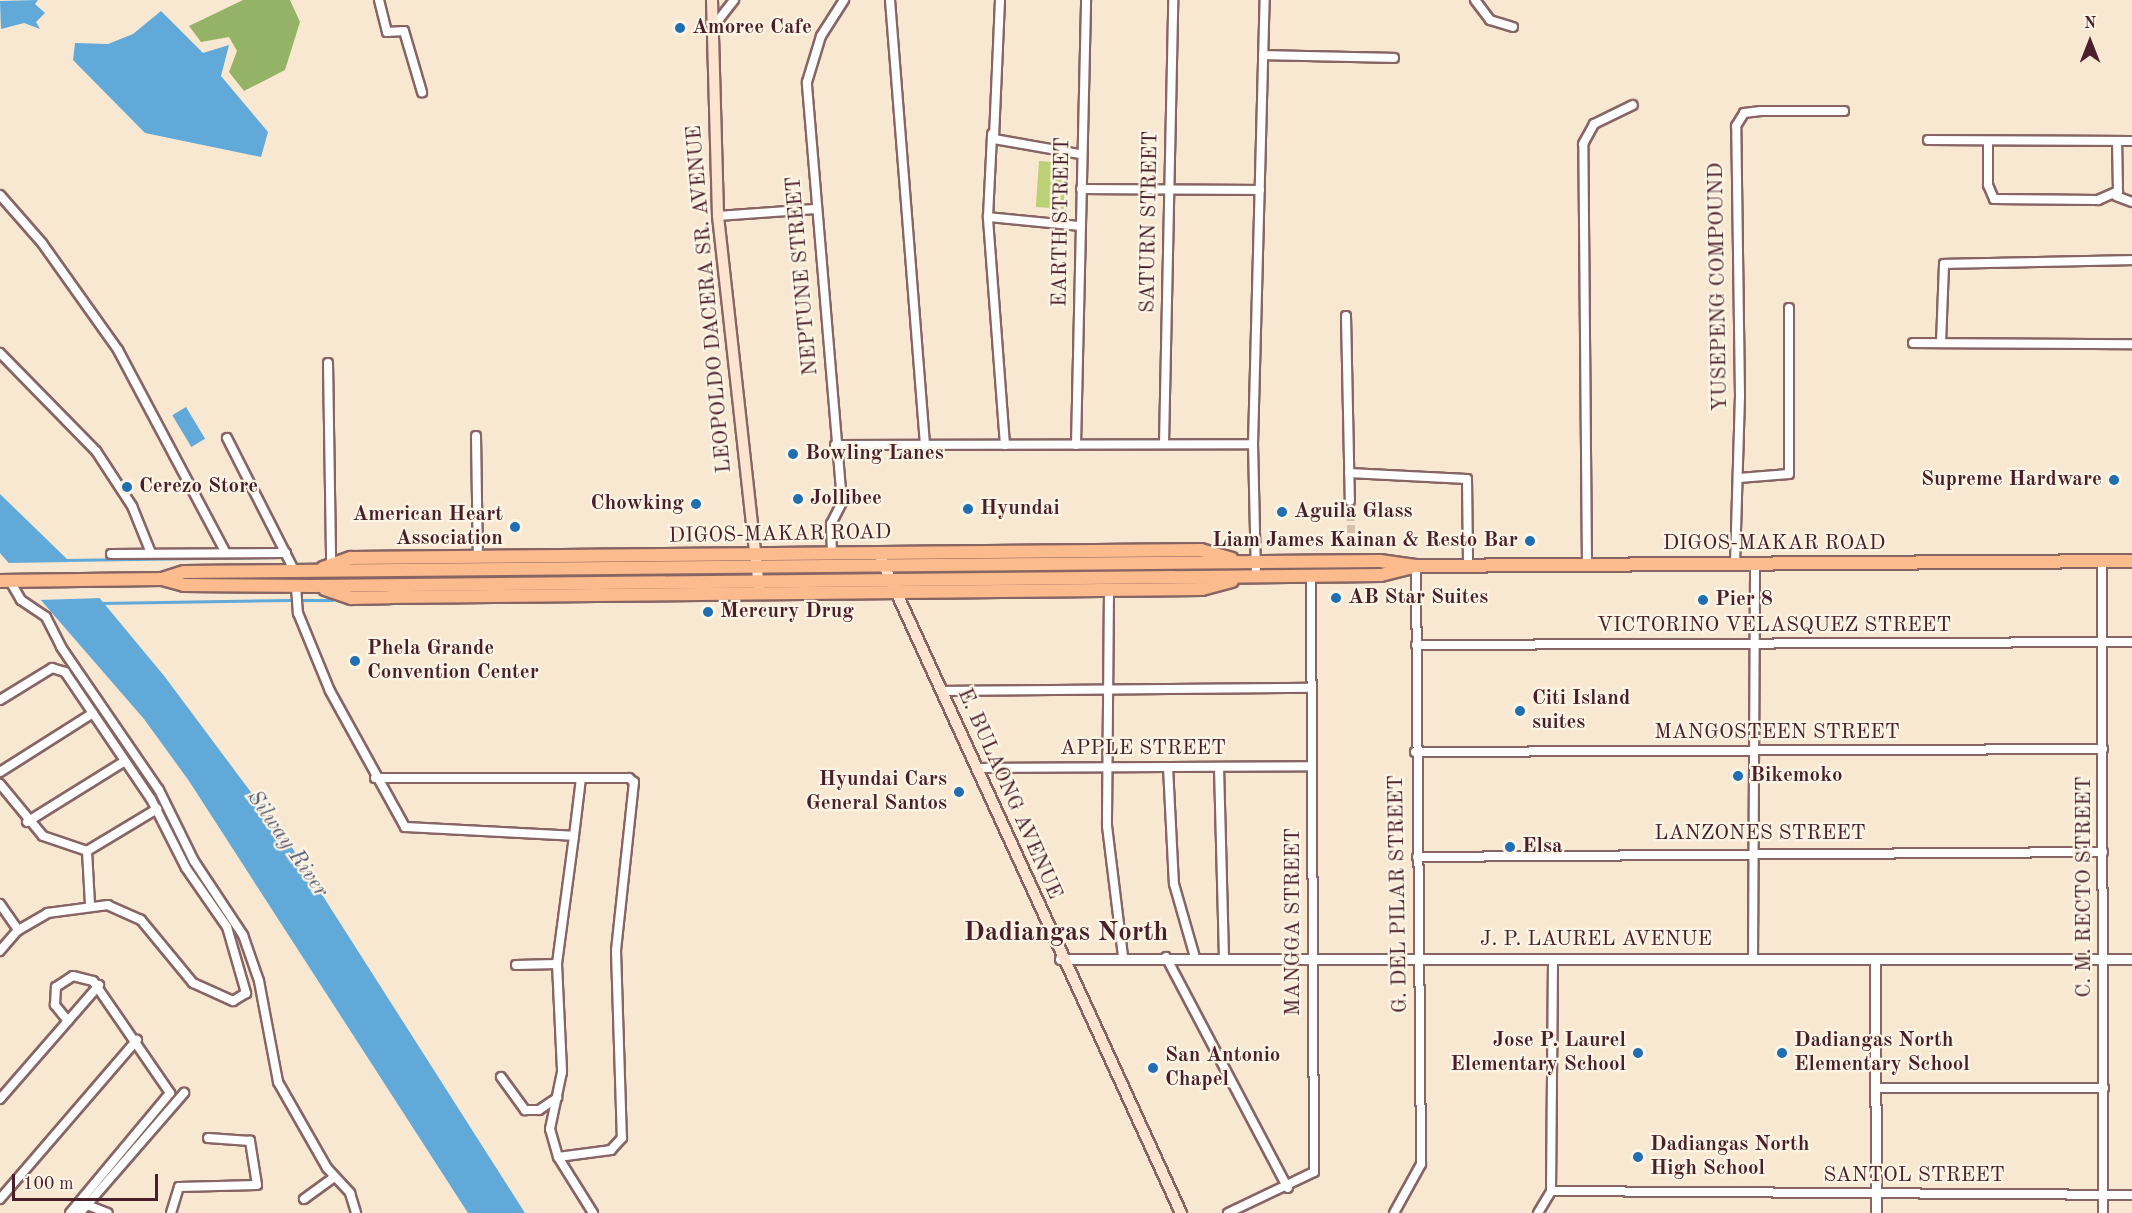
<!DOCTYPE html>
<html>
<head>
<meta charset="utf-8">
<style>
  body { margin:0 }
  #map { position:relative; width:2132px; height:1213px; overflow:hidden; background:#f8e8d1; font-family:"Old Standard TT",serif }
  div>[style] { position:absolute }
  [style*='--x'] { left:calc(var(--x)*1px); top:calc(var(--y)*1px); width:calc(var(--w)*1px); rotate:calc(var(--a)*1deg) }
  .green>* { inset:0; background:#bcd175; transform-origin:0 0 }
  .forest>* { inset:0; background:#95b366 }
  .water>* { inset:0; background:#61a9d8; transform-origin:0 0 }
  .pier>* { inset:0; background:#f8e8d1 }
  .stream>* { height:3px; margin:-1.5px; padding:0 1.5px; transform-origin:1.5px; border-radius:1.5px; background:#61a9d8 }
  .minor-tunnel>* { height:8px; margin-top:-4px; transform-origin:0; background:repeating-linear-gradient(90deg,#d5c0b0 0 8px,transparent 0 12px) }
  .roads { filter:drop-shadow(2px 0 #876565) drop-shadow(-2px 0 #876565) drop-shadow(0 2px #876565) drop-shadow(0 -2px #876565) }
  .minor>* { height:8px; margin:-4px; padding:0 4px; transform-origin:4px; border-radius:4px; background:#fff }
  .tertiary>* { height:9px; margin:-4.5px; padding:0 4.5px; transform-origin:4.5px; border-radius:4.5px; background:#fff }
  .secondary>* { height:10px; margin:-5px; padding:0 5px; transform-origin:5px; border-radius:5px; background:#fde4d1 }
  .primary>* { height:12px; margin:-6px; padding:0 6px; transform-origin:6px; border-radius:6px; background:#fbbb8d }
  .dots>* { width:16px; height:16px; translate:-50% -50%; box-sizing:border-box; border:3px solid #fcf5e5; border-radius:50% }
  span { translate:-50% -50%; white-space:nowrap; text-align:center; line-height:1.15; -webkit-text-stroke:4.5px #fcf5e5; paint-order:stroke }
  .poi-label { font-size:21px; color:#4a1f2b; font-weight:700 }
  .left { translate:0 -50%; text-align:left }
  .right { translate:-100% -50%; text-align:right }
  .street-label { font-size:21px; color:#4a1f2b }
  .water-label { font-size:22px; color:#535670; font-style:italic }
  .district-label { font-size:27px; color:#4a1f2b; font-weight:700 }
  .north { position:absolute; left:2060px; top:12px; width:60px; height:60px; -webkit-text-stroke:4px #fcf5e5; paint-order:stroke; rotate:0deg; font-size:16px; font-weight:700; line-height:24px; text-align:center; color:#4a1f2b }
  .north::after { content:''; display:block; margin:auto; width:21px; height:27px; background:#4a1f2b; clip-path:polygon(50% 0,100% 100%,50% 72%,0 100%) }
  .scale { position:absolute; left:12px; top:1174px; width:146px; height:27px; box-sizing:border-box; border:3px solid #4a1f2b; border-top:0; padding-left:8px; font-size:18px; line-height:21px; white-space:nowrap; color:#4a1f2b; -webkit-text-stroke:4px #fcf5e5; paint-order:stroke }
</style>
</head>
<body>
<div id="map">
  <div class="green">
    <i style="left:1039px;top:161px;width:28px;height:46px;rotate:4deg"></i>
  </div>
  <div class="forest">
    <i style="clip-path:polygon(243px 0,290px 0,300px 22px,285px 70px,244px 91px,229px 72px,237px 51px,229px 37px,201px 42px,189px 26px)"></i>
  </div>
  <div class="water">
    <i style="clip-path:polygon(38px 0,35px 4px,45px 13px,36px 22px,40px 29px,24px 23px,1px 29px,0 1px)"></i>
    <i style="clip-path:polygon(161px 11px,203px 53px,229px 45px,221px 76px,268px 132px,261px 157px,145px 133px,73px 60px,75px 43px,108px 44px,133px 34px)"></i>
    <i style="left:186px;top:407px;width:37px;height:16px;rotate:59deg"></i>
    <i style="clip-path:polygon(0 494px,68px 560px,165px 677px,291px 846px,525px 1213px,468px 1213px,189px 781px,144px 719px,0 553px)"></i>
  </div>
  <div class="pier">
    <i style="clip-path:polygon(73px 562px,103px 598px,38px 600px,5px 563px)"></i>
  </div>
  <div class="stream">
    <i style="--x:64;--y:560;--w:217;--a:-0.8"></i>
    <i style="--x:301;--y:600;--w:31;--a:0"></i>
    <i style="--x:101;--y:603;--w:190;--a:-0.9"></i>
  </div>
  <div class="minor-tunnel">
    <i style="--x:1350;--y:501;--w:33;--a:88"></i>
  </div>
  <div class="roads">
    <div class="minor">
      <i style="--x:379;--y:0;--w:33;--a:76"></i>
      <i style="--x:387;--y:32;--w:17;--a:-3"></i>
      <i style="--x:404;--y:31;--w:64;--a:73.6"></i>
      <i style="--x:890;--y:0;--w:446;--a:85.5"></i>
      <i style="--x:1000;--y:0;--w:139;--a:92.5"></i>
      <i style="--x:994;--y:139;--w:86;--a:10"></i>
      <i style="--x:1475;--y:0;--w:25;--a:53"></i>
      <i style="--x:1490;--y:20;--w:24;--a:17"></i>
      <i style="--x:713;--y:27;--w:34;--a:-52"></i>
      <i style="--x:1263;--y:55;--w:131;--a:1.3"></i>
      <i style="--x:1928;--y:140;--w:204;--a:0.3"></i>
      <i style="--x:1988;--y:142;--w:43;--a:90"></i>
      <i style="--x:1988;--y:185;--w:15;--a:67"></i>
      <i style="--x:1994;--y:199;--w:104;--a:0.6"></i>
      <i style="--x:2098;--y:200;--w:22;--a:-24"></i>
      <i style="--x:2118;--y:191;--w:50;--a:-91.1"></i>
      <i style="--x:1081;--y:189;--w:179;--a:0.3"></i>
      <i style="--x:0;--y:195;--w:64;--a:48.8"></i>
      <i style="--x:42;--y:243;--w:131;--a:54.6"></i>
      <i style="--x:118;--y:350;--w:230;--a:62"></i>
      <i style="--x:2116;--y:196;--w:17;--a:21"></i>
      <i style="--x:718;--y:216;--w:97;--a:-4.1"></i>
      <i style="--x:988;--y:217;--w:83;--a:-87.2"></i>
      <i style="--x:1346;--y:316;--w:185;--a:88.8"></i>
      <i style="--x:1913;--y:343;--w:219;--a:0.3"></i>
      <i style="--x:1941;--y:343;--w:79;--a:-87.8"></i>
      <i style="--x:1944;--y:264;--w:188;--a:-1.2"></i>
      <i style="--x:0;--y:353;--w:137;--a:45.6"></i>
      <i style="--x:96;--y:451;--w:66;--a:56.8"></i>
      <i style="--x:132;--y:506;--w:51;--a:68"></i>
      <i style="--x:328;--y:363;--w:202;--a:89.1"></i>
      <i style="--x:476;--y:436;--w:121;--a:89.1"></i>
      <i style="--x:227;--y:438;--w:150;--a:63.1"></i>
      <i style="--x:1164;--y:444;--w:444;--a:-88.8"></i>
      <i style="--x:835;--y:445;--w:418;--a:-0.1"></i>
      <i style="--x:1005;--y:445;--w:229;--a:-94.3"></i>
      <i style="--x:988;--y:217;--w:92;--a:5.6"></i>
      <i style="--x:1076;--y:445;--w:445;--a:-88.7"></i>
      <i style="--x:1349;--y:473;--w:118;--a:2.9"></i>
      <i style="--x:1467;--y:479;--w:87;--a:89.3"></i>
      <i style="--x:1739;--y:478;--w:50;--a:-4.6"></i>
      <i style="--x:1789;--y:474;--w:166;--a:-90"></i>
      <i style="--x:111;--y:554;--w:175;--a:-0.3"></i>
      <i style="--x:832;--y:554;--w:30;--a:-92"></i>
      <i style="--x:831;--y:524;--w:25;--a:-63"></i>
      <i style="--x:842;--y:502;--w:421;--a:-94.8"></i>
      <i style="--x:807;--y:82;--w:48;--a:-73.1"></i>
      <i style="--x:821;--y:36;--w:43;--a:-57.4"></i>
      <i style="--x:2102;--y:561;--w:652;--a:89.91"></i>
      <i style="--x:1735;--y:564;--w:168;--a:-88.3"></i>
      <i style="--x:1740;--y:396;--w:270;--a:-90.8"></i>
      <i style="--x:1736;--y:126;--w:15;--a:-58"></i>
      <i style="--x:1744;--y:113;--w:17;--a:-7"></i>
      <i style="--x:1761;--y:111;--w:83;--a:0"></i>
      <i style="--x:1587;--y:565;--w:421;--a:-90.5"></i>
      <i style="--x:1583;--y:144;--w:23;--a:-61"></i>
      <i style="--x:1594;--y:124;--w:43;--a:-26"></i>
      <i style="--x:1256;--y:576;--w:132;--a:-91.3"></i>
      <i style="--x:1253;--y:444;--w:444;--a:-88.5"></i>
      <i style="--x:10;--y:581;--w:22;--a:60"></i>
      <i style="--x:21;--y:600;--w:30;--a:34"></i>
      <i style="--x:46;--y:617;--w:34;--a:63"></i>
      <i style="--x:61;--y:647;--w:173;--a:55.6"></i>
      <i style="--x:159;--y:790;--w:79;--a:63.8"></i>
      <i style="--x:194;--y:861;--w:89;--a:56.5"></i>
      <i style="--x:243;--y:935;--w:49;--a:70.8"></i>
      <i style="--x:259;--y:981;--w:103;--a:79.3"></i>
      <i style="--x:278;--y:1082;--w:99;--a:60.3"></i>
      <i style="--x:327;--y:1168;--w:34;--a:47"></i>
      <i style="--x:350;--y:1193;--w:21;--a:73"></i>
      <i style="--x:296;--y:586;--w:27;--a:86"></i>
      <i style="--x:298;--y:613;--w:84;--a:67.7"></i>
      <i style="--x:330;--y:691;--w:155;--a:61.1"></i>
      <i style="--x:405;--y:827;--w:169;--a:3"></i>
      <i style="--x:574;--y:836;--w:129;--a:97.6"></i>
      <i style="--x:557;--y:964;--w:108;--a:87.3"></i>
      <i style="--x:562;--y:1072;--w:58;--a:101.9"></i>
      <i style="--x:550;--y:1129;--w:29;--a:74"></i>
      <i style="--x:558;--y:1157;--w:66;--a:58"></i>
      <i style="--x:1109;--y:590;--w:236;--a:90.5"></i>
      <i style="--x:1107;--y:826;--w:132;--a:83"></i>
      <i style="--x:1416;--y:645;--w:716;--a:-0.24"></i>
      <i style="--x:941;--y:691;--w:369;--a:-0.5"></i>
      <i style="--x:0;--y:700;--w:61;--a:-31.6"></i>
      <i style="--x:52;--y:668;--w:14;--a:17"></i>
      <i style="--x:65;--y:672;--w:153;--a:55.9"></i>
      <i style="--x:151;--y:799;--w:77;--a:63.1"></i>
      <i style="--x:186;--y:868;--w:72;--a:55.2"></i>
      <i style="--x:227;--y:927;--w:69;--a:73.9"></i>
      <i style="--x:246;--y:993;--w:15;--a:148"></i>
      <i style="--x:233;--y:1001;--w:44;--a:-155.8"></i>
      <i style="--x:193;--y:983;--w:82;--a:-129.5"></i>
      <i style="--x:141;--y:920;--w:36;--a:-156"></i>
      <i style="--x:108;--y:905;--w:61;--a:172.4"></i>
      <i style="--x:48;--y:913;--w:34;--a:150"></i>
      <i style="--x:18;--y:930;--w:28;--a:131"></i>
      <i style="--x:1415;--y:752;--w:688;--a:-0.25"></i>
      <i style="--x:1168;--y:767;--w:117;--a:87.1"></i>
      <i style="--x:1174;--y:884;--w:76;--a:74"></i>
      <i style="--x:1219;--y:767;--w:190;--a:88.5"></i>
      <i style="--x:976;--y:768;--w:335;--a:-0.3"></i>
      <i style="--x:0;--y:772;--w:110;--a:-32.4"></i>
      <i style="--x:375;--y:778;--w:254;--a:0"></i>
      <i style="--x:629;--y:778;--w:6;--a:39"></i>
      <i style="--x:634;--y:782;--w:170;--a:96.1"></i>
      <i style="--x:616;--y:951;--w:187;--a:88.2"></i>
      <i style="--x:622;--y:1138;--w:16;--a:133"></i>
      <i style="--x:611;--y:1150;--w:53;--a:172.5"></i>
      <i style="--x:0;--y:784;--w:67;--a:50.4"></i>
      <i style="--x:43;--y:836;--w:46;--a:18.8"></i>
      <i style="--x:87;--y:851;--w:82;--a:-31"></i>
      <i style="--x:27;--y:822;--w:115;--a:-31.9"></i>
      <i style="--x:574;--y:836;--w:58;--a:-83.1"></i>
      <i style="--x:87;--y:851;--w:54;--a:86.8"></i>
      <i style="--x:1417;--y:857;--w:686;--a:-0.42"></i>
      <i style="--x:0;--y:904;--w:32;--a:55"></i>
      <i style="--x:1166;--y:957;--w:261;--a:62.2"></i>
      <i style="--x:1753;--y:958;--w:394;--a:-89.7"></i>
      <i style="--x:516;--y:965;--w:41;--a:-1.4"></i>
      <i style="--x:68;--y:1021;--w:21;--a:-129"></i>
      <i style="--x:55;--y:1005;--w:18;--a:-87"></i>
      <i style="--x:56;--y:987;--w:20;--a:-33"></i>
      <i style="--x:73;--y:976;--w:21;--a:14"></i>
      <i style="--x:93;--y:981;--w:136;--a:55.5"></i>
      <i style="--x:170;--y:1093;--w:156;--a:129.8"></i>
      <i style="--x:501;--y:1077;--w:41;--a:54"></i>
      <i style="--x:525;--y:1110;--w:14;--a:0"></i>
      <i style="--x:539;--y:1110;--w:22;--a:-34"></i>
      <i style="--x:1876;--y:1088;--w:228;--a:0"></i>
      <i style="--x:0;--y:1099;--w:151;--a:-49"></i>
      <i style="--x:1551;--y:1191;--w:581;--a:0.39"></i>
      <i style="--x:0;--y:1199;--w:210;--a:-49.3"></i>
      <i style="--x:304;--y:1199;--w:37;--a:-36"></i>
      <i style="--x:87;--y:1205;--w:22;--a:21"></i>
      <i style="--x:80;--y:1213;--w:159;--a:-49.1"></i>
      <i style="--x:171;--y:1213;--w:27;--a:-73"></i>
      <i style="--x:179;--y:1187;--w:78;--a:-1.5"></i>
      <i style="--x:257;--y:1185;--w:45;--a:-99"></i>
      <i style="--x:250;--y:1141;--w:42;--a:-175.9"></i>
      <i style="--x:1228;--y:1213;--w:95;--a:-25.5"></i>
      <i style="--x:1314;--y:1172;--w:596;--a:-90.29"></i>
      <i style="--x:1394;--y:1213;--w:56;--a:-61.1"></i>
      <i style="--x:1421;--y:1164;--w:598;--a:-90.48"></i>
      <i style="--x:1538;--y:1213;--w:26;--a:-59"></i>
      <i style="--x:1551;--y:1191;--w:232;--a:-89.5"></i>
    </div>
    <div class="tertiary">
      <i style="--x:1060;--y:959;--w:1072;--a:0"></i>
      <i style="--x:1875;--y:959;--w:254;--a:89.8"></i>
    </div>
    <div class="secondary">
      <i style="--x:712;--y:0;--w:216;--a:88.4"></i>
      <i style="--x:718;--y:216;--w:374;--a:83.7"></i>
      <i style="--x:881;--y:559;--w:720;--a:65.36"></i>
    </div>
    <div class="primary">
      <i style="--x:323;--y:568;--w:30;--a:-20"></i>
      <i style="--x:351;--y:558;--w:850;--a:-0.54"></i>
      <i style="--x:1201;--y:550;--w:32;--a:16"></i>
      <i style="--x:162;--y:579;--w:23;--a:15"></i>
      <i style="--x:184;--y:585;--w:129;--a:0.4"></i>
      <i style="--x:313;--y:586;--w:1068;--a:-0.59"></i>
      <i style="--x:1381;--y:575;--w:30;--a:-14"></i>
      <i style="--x:0;--y:581;--w:162;--a:-0.7"></i>
      <i style="--x:162;--y:579;--w:23;--a:-18"></i>
      <i style="--x:184;--y:572;--w:1196;--a:-0.53"></i>
      <i style="--x:1380;--y:561;--w:36;--a:8"></i>
      <i style="--x:1416;--y:566;--w:716;--a:-0.4"></i>
      <i style="--x:325;--y:589;--w:28;--a:19"></i>
      <i style="--x:351;--y:598;--w:39;--a:-1"></i>
      <i style="--x:390;--y:597;--w:812;--a:-0.56"></i>
      <i style="--x:1202;--y:589;--w:31;--a:-15"></i>
    </div>
  </div>
  <div class="dots">
    <i style="left:680px;top:28px;background:#1f6fb2"></i>
    <i style="left:793px;top:454px;background:#1f6fb2"></i>
    <i style="left:2114px;top:480px;background:#1f6fb2"></i>
    <i style="left:127px;top:487px;background:#1f6fb2"></i>
    <i style="left:798px;top:499px;background:#1f6fb2"></i>
    <i style="left:696px;top:504px;background:#1f6fb2"></i>
    <i style="left:968px;top:509px;background:#1f6fb2"></i>
    <i style="left:1282px;top:512px;background:#1f6fb2"></i>
    <i style="left:515px;top:527px;background:#1f6fb2"></i>
    <i style="left:1530px;top:541px;background:#1f6fb2"></i>
    <i style="left:1336px;top:598px;background:#1f6fb2"></i>
    <i style="left:1703px;top:600px;background:#1f6fb2"></i>
    <i style="left:708px;top:612px;background:#1f6fb2"></i>
    <i style="left:355px;top:661px;background:#1f6fb2"></i>
    <i style="left:1520px;top:711px;background:#1f6fb2"></i>
    <i style="left:1738px;top:776px;background:#1f6fb2"></i>
    <i style="left:959px;top:792px;background:#1f6fb2"></i>
    <i style="left:1510px;top:847px;background:#1f6fb2"></i>
    <i style="left:1638px;top:1053px;background:#1f6fb2"></i>
    <i style="left:1782px;top:1053px;background:#1f6fb2"></i>
    <i style="left:1153px;top:1068px;background:#1f6fb2"></i>
    <i style="left:1638px;top:1157px;background:#1f6fb2"></i>
  </div>
  <div class="poi-label">
    <span class="left" style="left:692px;top:28px">Amoree Cafe</span>
    <span class="left" style="left:805px;top:454px">Bowling Lanes</span>
    <span class="right" style="left:2102px;top:480px">Supreme Hardware</span>
    <span class="left" style="left:139px;top:487px">Cerezo Store</span>
    <span class="left" style="left:810px;top:499px">Jollibee</span>
    <span class="right" style="left:684px;top:504px">Chowking</span>
    <span class="left" style="left:980px;top:509px">Hyundai</span>
    <span class="left" style="left:1294px;top:512px">Aguila Glass</span>
    <span class="right" style="left:503px;top:527px">American Heart<br>Association</span>
    <span class="right" style="left:1518px;top:541px">Liam James Kainan &amp; Resto Bar</span>
    <span class="left" style="left:1348px;top:598px">AB Star Suites</span>
    <span class="left" style="left:1715px;top:600px">Pier 8</span>
    <span class="left" style="left:720px;top:612px">Mercury Drug</span>
    <span class="left" style="left:367px;top:661px">Phela Grande<br>Convention Center</span>
    <span class="left" style="left:1532px;top:711px">Citi Island<br>suites</span>
    <span class="left" style="left:1750px;top:776px">Bikemoko</span>
    <span class="right" style="left:947px;top:792px">Hyundai Cars<br>General Santos</span>
    <span class="left" style="left:1522px;top:847px">Elsa</span>
    <span class="right" style="left:1626px;top:1053px">Jose P. Laurel<br>Elementary School</span>
    <span class="left" style="left:1794px;top:1053px">Dadiangas North<br>Elementary School</span>
    <span class="left" style="left:1165px;top:1068px">San Antonio<br>Chapel</span>
    <span class="left" style="left:1650px;top:1157px">Dadiangas North<br>High School</span>
  </div>
  <div class="street-label">
    <span style="left:1062px;top:222px;rotate:-89deg">EARTH STREET</span>
    <span style="left:1150px;top:222px;rotate:-89deg">SATURN STREET</span>
    <span style="left:803px;top:276px;rotate:-95deg">NEPTUNE STREET</span>
    <span style="left:1719px;top:287px;rotate:-91deg">YUSEPENG COMPOUND</span>
    <span style="left:710px;top:299px;rotate:-95deg">LEOPOLDO DACERA SR. AVENUE</span>
    <span style="left:780px;top:535px;rotate:-1deg">DIGOS-MAKAR ROAD</span>
    <span style="left:1774px;top:544px">DIGOS-MAKAR ROAD</span>
    <span style="left:1774px;top:626px">VICTORINO VELASQUEZ STREET</span>
    <span style="left:1777px;top:733px">MANGOSTEEN STREET</span>
    <span style="left:1143px;top:749px">APPLE STREET</span>
    <span style="left:1009px;top:794px;rotate:66deg">E. BULAONG AVENUE</span>
    <span style="left:1760px;top:834px">LANZONES STREET</span>
    <span style="left:2085px;top:887px;rotate:-90deg">C. M. RECTO STREET</span>
    <span style="left:1399px;top:894px;rotate:-91deg">G. DEL PILAR STREET</span>
    <span style="left:1294px;top:922px;rotate:-90deg">MANGGA STREET</span>
    <span style="left:1596px;top:940px">J. P. LAUREL AVENUE</span>
    <span style="left:1914px;top:1176px">SANTOL STREET</span>
  </div>
  <div class="water-label">
    <span style="left:287px;top:844px;rotate:55deg">Silway River</span>
  </div>
  <div class="district-label">
    <span style="left:1066px;top:933px">Dadiangas North</span>
  </div>
  <div class="north">N</div>
  <div class="scale">100 m</div>
</div>
</body>
</html>
